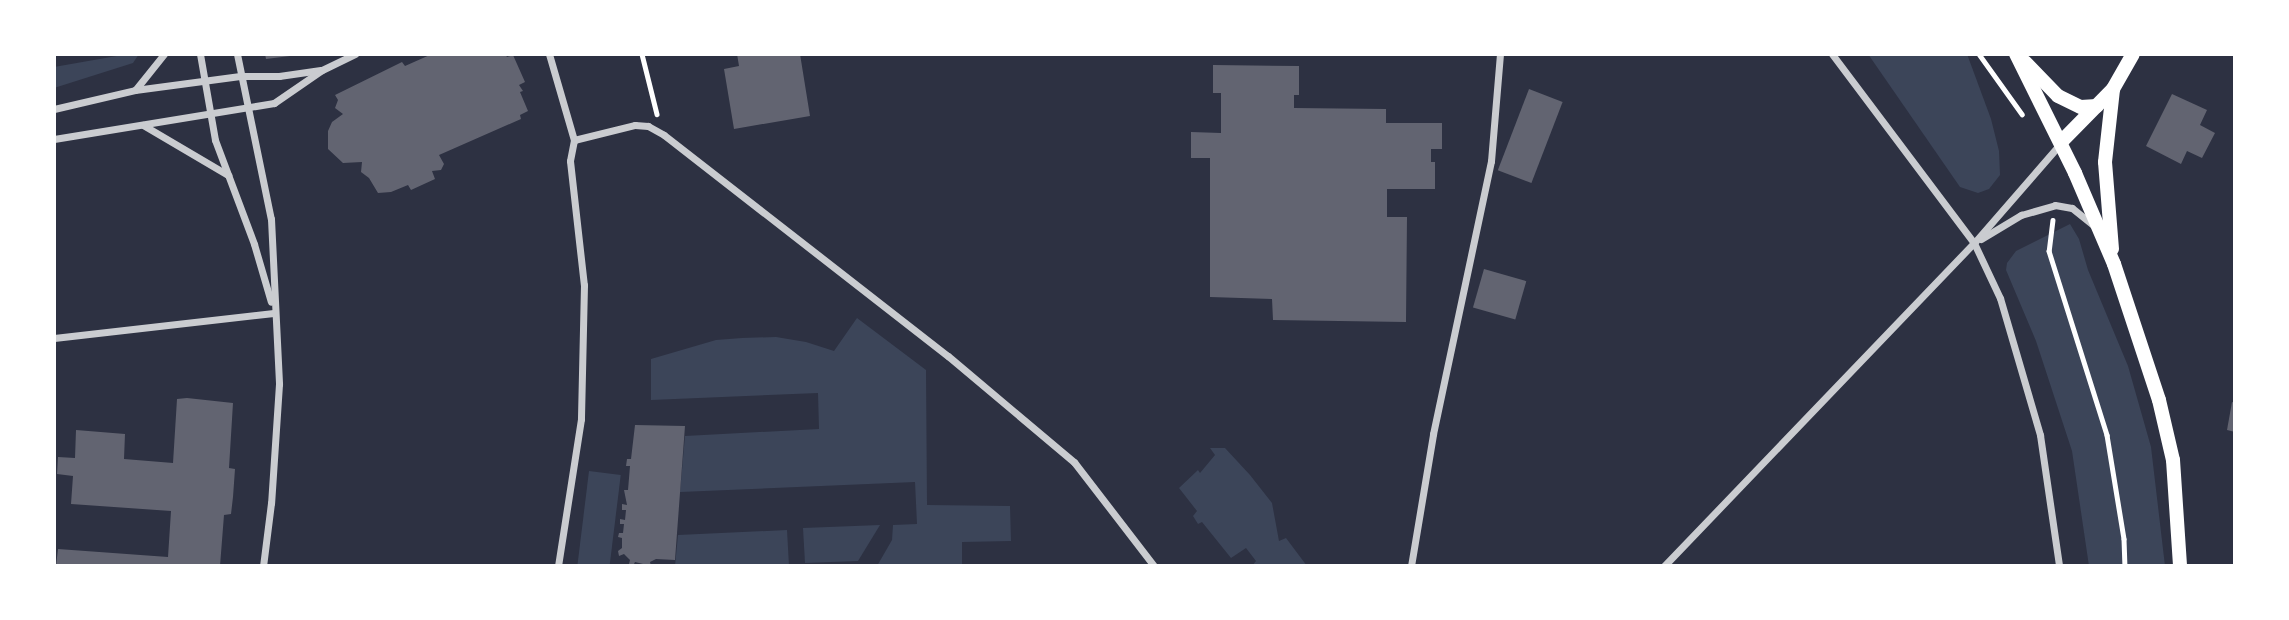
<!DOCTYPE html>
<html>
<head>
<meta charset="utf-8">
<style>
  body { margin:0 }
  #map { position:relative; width:2289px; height:620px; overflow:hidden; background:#2d3142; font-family:Lora,serif }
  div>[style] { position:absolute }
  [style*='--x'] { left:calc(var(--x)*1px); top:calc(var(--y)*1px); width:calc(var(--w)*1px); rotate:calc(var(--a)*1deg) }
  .green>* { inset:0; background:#3c4559; transform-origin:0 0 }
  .building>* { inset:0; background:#626471; transform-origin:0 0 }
  .path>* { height:4.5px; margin:-2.25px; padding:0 2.25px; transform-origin:2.25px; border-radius:2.25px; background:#fff }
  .minor>* { height:7px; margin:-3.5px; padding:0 3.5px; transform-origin:3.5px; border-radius:3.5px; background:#caccd0 }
  .secondary>* { height:14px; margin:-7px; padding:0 7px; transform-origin:7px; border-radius:7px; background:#fff }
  span { translate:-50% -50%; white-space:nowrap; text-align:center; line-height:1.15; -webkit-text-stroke:7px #fff; paint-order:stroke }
  .frame { position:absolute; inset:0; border:56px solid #fff; pointer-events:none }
</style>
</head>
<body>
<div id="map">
  <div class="green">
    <i style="clip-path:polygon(128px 54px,139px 54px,133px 63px,54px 88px,54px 67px)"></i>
    <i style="clip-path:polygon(1868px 54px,1967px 54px,1991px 119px,1999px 151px,2000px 175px,1989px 189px,1978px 193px,1960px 187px)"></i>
    <i style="clip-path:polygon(2070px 224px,2079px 239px,2088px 270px,2128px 366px,2151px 447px,2165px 566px,2089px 566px,2072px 451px,2036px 341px,2006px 270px,2007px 263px,2016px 251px)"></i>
    <i style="clip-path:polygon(857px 318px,926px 370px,927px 505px,1010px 506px,1011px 541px,962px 542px,962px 566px,877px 566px,892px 540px,893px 525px,917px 524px,915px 482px,680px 492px,685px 436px,819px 429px,818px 393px,651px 400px,651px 359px,716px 340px,742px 338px,776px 337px,806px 342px,834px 351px)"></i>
    <i style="clip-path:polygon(1210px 448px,1225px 448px,1250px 475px,1272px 503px,1279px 541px,1286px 538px,1307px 566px,1252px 566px,1256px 561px,1246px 548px,1231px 558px,1202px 522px,1198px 524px,1193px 516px,1197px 511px,1179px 488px,1198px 470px,1200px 473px,1215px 455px)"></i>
    <i style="left:589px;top:471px;width:32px;height:96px;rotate:7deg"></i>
    <i style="clip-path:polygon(880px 525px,858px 561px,805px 563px,803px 528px)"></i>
    <i style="clip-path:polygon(787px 530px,789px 566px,675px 566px,678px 535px)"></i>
  </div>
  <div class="building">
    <i style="clip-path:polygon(265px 54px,290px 54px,290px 56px,266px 59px)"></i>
    <i style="clip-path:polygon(432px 54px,505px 54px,507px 57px,513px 55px,525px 82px,519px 85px,523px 91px,520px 92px,528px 111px,520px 115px,521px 119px,439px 155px,444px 164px,441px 170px,432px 171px,435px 179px,411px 190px,408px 185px,391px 192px,378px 193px,369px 178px,361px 172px,362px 162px,343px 163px,328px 149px,328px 131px,332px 122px,343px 114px,335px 108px,338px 100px,335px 95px,402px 62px,405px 66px)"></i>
    <i style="clip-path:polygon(737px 54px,800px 54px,810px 116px,734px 129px,724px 69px,739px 66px)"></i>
    <i style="clip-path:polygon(1213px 65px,1299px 66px,1299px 95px,1294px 95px,1294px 108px,1386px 109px,1386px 123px,1442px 123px,1442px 149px,1431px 149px,1431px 162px,1435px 162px,1435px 189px,1387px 189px,1387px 217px,1407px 217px,1406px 322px,1273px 320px,1272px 299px,1210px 297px,1210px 158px,1191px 158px,1191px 132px,1221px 133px,1221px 93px,1213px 93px)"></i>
    <i style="left:1529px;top:89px;width:36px;height:87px;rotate:21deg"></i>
    <i style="clip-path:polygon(2172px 94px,2207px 110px,2200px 125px,2215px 133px,2202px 158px,2187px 151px,2181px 164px,2146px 146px)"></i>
    <i style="left:1484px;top:269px;width:44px;height:40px;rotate:16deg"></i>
    <i style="clip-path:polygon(187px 398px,233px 403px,229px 468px,235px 469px,233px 497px,231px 514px,224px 515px,220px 566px,56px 566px,58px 549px,168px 557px,171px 511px,71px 504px,73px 476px,57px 474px,58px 457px,75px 458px,76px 430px,125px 434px,124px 459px,173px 463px,177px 399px)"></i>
    <i style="clip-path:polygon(2232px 402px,2235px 403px,2235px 432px,2227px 430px)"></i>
    <i style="clip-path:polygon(635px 425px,685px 426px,675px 560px,656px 559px,650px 562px,651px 566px,635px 562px,633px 566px,629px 564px,630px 560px,624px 554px,619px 556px,618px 551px,622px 548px,622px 538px,618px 537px,619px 533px,623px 533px,624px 524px,620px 524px,620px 519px,625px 520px,626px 510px,622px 510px,622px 504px,627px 505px,624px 490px,628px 490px,630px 466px,626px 466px,627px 459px,631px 459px)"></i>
  </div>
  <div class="path">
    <i style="--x:642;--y:54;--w:62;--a:76"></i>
    <i style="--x:1979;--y:54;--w:74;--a:54.4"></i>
    <i style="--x:2053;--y:220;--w:31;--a:97"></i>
    <i style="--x:2049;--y:251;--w:193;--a:72.5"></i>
    <i style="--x:2107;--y:435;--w:105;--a:80.7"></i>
    <i style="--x:2124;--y:539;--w:27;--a:88"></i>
  </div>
  <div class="minor">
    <i style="--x:200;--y:54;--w:87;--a:80.1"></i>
    <i style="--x:215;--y:140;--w:111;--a:69.4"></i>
    <i style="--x:254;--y:244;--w:60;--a:73.7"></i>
    <i style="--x:237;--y:54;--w:168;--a:78.4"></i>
    <i style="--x:271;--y:219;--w:165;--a:87.2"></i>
    <i style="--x:279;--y:384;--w:119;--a:93.8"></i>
    <i style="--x:271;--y:503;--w:64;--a:97.2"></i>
    <i style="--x:549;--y:54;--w:90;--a:73.8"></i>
    <i style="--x:574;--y:140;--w:21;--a:101"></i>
    <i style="--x:570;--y:161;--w:125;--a:83.6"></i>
    <i style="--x:584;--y:285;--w:134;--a:91.3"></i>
    <i style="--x:581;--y:419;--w:149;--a:98.9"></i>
    <i style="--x:1832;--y:54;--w:236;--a:53.1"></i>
    <i style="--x:1974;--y:243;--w:61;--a:64.7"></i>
    <i style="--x:2000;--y:298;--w:143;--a:73.7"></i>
    <i style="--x:2040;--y:435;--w:132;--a:81.7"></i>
    <i style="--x:136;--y:89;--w:45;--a:-51.3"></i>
    <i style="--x:54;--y:109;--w:83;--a:-13.2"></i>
    <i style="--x:135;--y:90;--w:106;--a:-7.6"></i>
    <i style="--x:240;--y:76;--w:39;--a:0"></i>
    <i style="--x:279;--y:76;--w:42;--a:-8.1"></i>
    <i style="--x:143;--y:125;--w:99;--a:30.5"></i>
    <i style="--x:54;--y:139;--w:223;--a:-9.3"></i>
    <i style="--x:274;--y:103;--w:58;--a:-34.5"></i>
    <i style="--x:322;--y:70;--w:37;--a:-26"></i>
    <i style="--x:574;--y:140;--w:63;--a:-13.8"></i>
    <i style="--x:635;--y:125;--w:13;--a:4"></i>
    <i style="--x:648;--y:126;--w:18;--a:29"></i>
    <i style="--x:664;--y:135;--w:360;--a:37.9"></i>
    <i style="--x:948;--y:356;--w:165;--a:40.1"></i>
    <i style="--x:1074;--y:462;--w:131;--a:52.4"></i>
    <i style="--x:1981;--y:239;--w:47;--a:-31"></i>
    <i style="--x:2021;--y:215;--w:35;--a:-16"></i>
    <i style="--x:2055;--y:205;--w:17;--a:10"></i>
    <i style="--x:2072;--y:208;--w:28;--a:39"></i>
    <i style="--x:54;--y:338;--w:221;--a:-6.5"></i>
    <i style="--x:1411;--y:566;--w:134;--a:-80.5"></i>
    <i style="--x:1433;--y:434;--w:279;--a:-78"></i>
    <i style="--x:1491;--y:161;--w:107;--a:-85.2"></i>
    <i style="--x:1664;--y:566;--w:448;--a:-46.2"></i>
    <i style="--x:1974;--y:243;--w:133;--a:-49"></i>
  </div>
  <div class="secondary">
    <i style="--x:2016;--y:54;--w:133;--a:63.6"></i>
    <i style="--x:2075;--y:173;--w:99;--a:66.8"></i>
    <i style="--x:2114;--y:264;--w:143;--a:71.7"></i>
    <i style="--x:2159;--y:400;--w:62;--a:76.9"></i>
    <i style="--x:2173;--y:460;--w:106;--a:86.2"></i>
    <i style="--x:2025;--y:62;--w:47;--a:45.9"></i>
    <i style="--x:2058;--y:96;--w:25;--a:26"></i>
    <i style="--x:2081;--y:107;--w:16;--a:-4"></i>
    <i style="--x:2061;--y:142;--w:74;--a:-45.5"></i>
    <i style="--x:2113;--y:89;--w:40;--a:-60.3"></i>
    <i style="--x:2112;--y:249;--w:87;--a:-94.6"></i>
    <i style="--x:2105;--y:162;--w:73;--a:-83.7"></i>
  </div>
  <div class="frame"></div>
</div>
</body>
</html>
